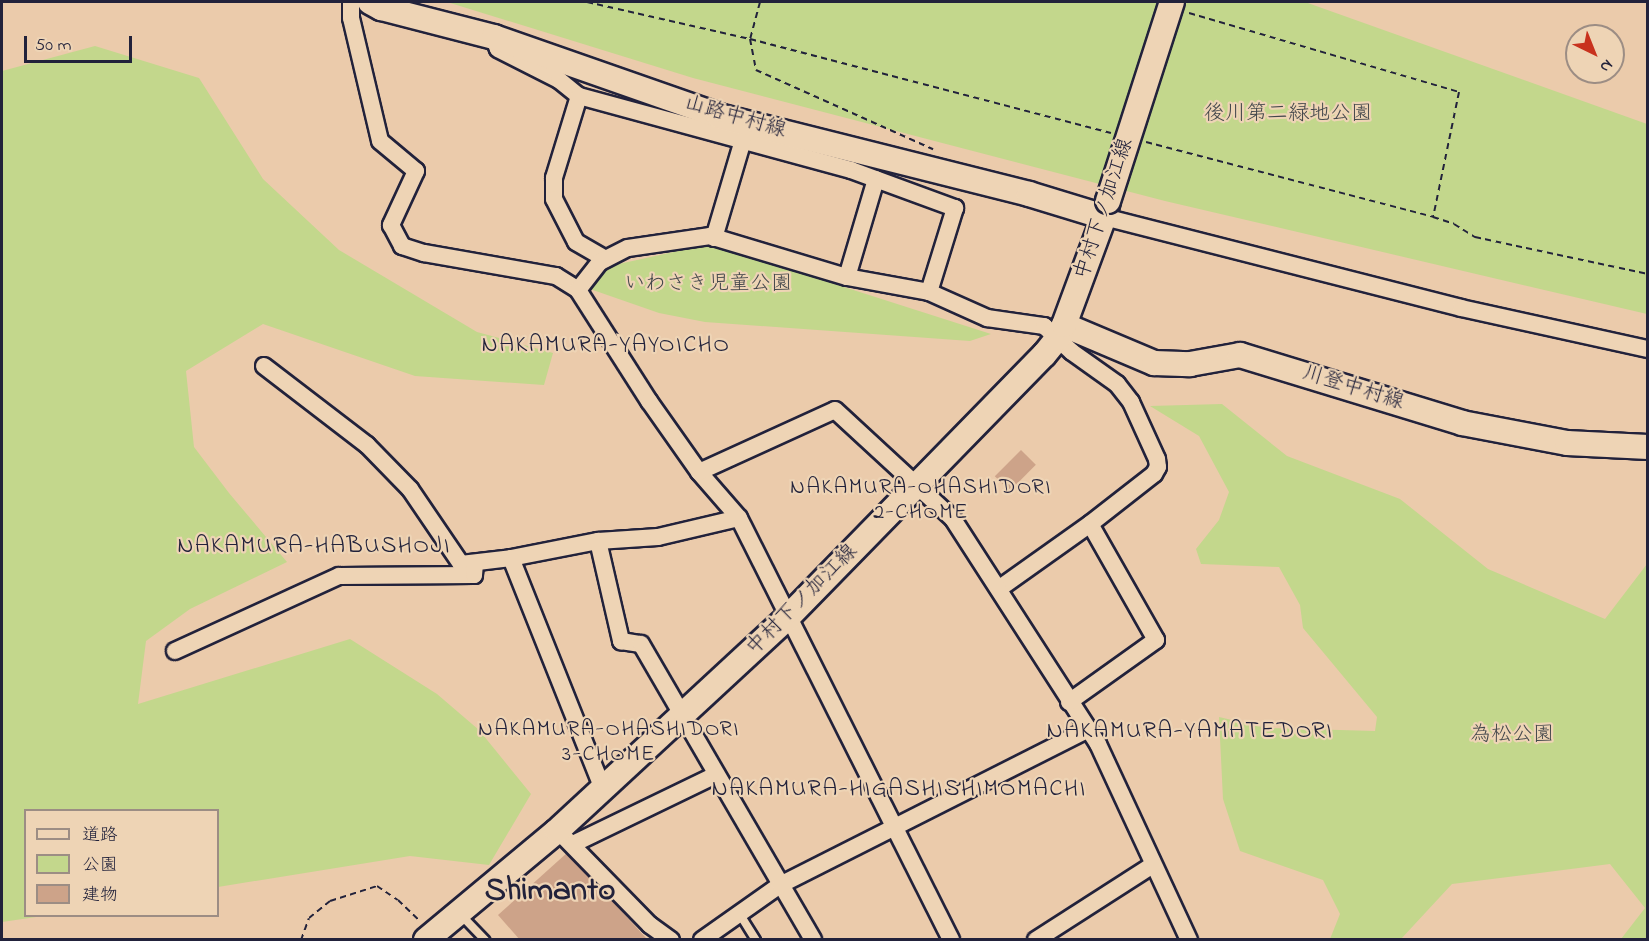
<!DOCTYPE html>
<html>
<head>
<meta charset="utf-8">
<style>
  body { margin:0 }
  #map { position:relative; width:1649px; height:941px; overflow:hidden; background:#ebcbab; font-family:"Indie Flower","Klee One",sans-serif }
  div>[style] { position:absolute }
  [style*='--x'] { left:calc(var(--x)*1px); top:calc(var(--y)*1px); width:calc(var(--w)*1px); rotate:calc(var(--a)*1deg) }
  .green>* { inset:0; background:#c3d78c }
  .building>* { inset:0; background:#cda389; transform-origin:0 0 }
  .path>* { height:2px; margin-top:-1px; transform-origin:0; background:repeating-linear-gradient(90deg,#22223b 0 6px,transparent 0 10.5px) }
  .roads { filter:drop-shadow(2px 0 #22223b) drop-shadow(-2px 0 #22223b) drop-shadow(0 2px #22223b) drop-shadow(0 -2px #22223b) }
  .service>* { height:8px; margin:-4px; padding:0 4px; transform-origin:4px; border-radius:4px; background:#eed4b5 }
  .minor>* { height:16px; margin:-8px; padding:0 8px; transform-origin:8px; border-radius:8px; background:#eed4b5 }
  .secondary>* { height:24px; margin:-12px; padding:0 12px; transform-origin:12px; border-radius:12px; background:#eed4b5 }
  .bridges { filter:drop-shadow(2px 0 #22223b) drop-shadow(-2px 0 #22223b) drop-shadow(0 2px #22223b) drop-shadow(0 -2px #22223b) }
  .secondary-bridge>* { height:24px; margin:-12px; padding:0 12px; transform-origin:12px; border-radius:12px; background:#eed4b5 }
  span { translate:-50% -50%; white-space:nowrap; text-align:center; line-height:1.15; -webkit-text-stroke:4.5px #eed4b5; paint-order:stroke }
  .park-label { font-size:21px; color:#42464b }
  .street-label { font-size:21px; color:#22223b }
  .neighbourhood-label { font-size:22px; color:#22223b; letter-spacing:1.5px }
  .quarter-label { font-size:24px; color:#22223b; letter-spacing:1.5px }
  .town-label { font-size:33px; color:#22223b; font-weight:700 }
  .frame { position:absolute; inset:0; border:3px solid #22223b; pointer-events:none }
  .legend { position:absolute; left:24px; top:809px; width:195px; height:108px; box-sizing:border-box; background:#eed4b5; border:2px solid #9c8d84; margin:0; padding:8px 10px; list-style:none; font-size:18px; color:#22223b }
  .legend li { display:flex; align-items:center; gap:12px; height:30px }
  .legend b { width:30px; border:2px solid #9c8d84 }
  .north { position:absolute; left:1565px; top:24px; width:60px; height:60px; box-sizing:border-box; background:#eed4b5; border:2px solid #9c8d84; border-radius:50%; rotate:137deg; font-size:16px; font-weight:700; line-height:24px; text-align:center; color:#22223b }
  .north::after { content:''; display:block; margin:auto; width:21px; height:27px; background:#c8321e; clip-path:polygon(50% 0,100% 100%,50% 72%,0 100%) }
  .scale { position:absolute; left:24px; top:36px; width:108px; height:27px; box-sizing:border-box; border:3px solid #22223b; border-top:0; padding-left:8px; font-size:18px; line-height:21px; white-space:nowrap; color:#22223b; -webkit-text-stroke:4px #eed4b5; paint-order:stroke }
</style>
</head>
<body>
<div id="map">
  <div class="green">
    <i style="clip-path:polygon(447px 2px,1305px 2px,1647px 124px,1647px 314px,1165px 201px,693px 78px)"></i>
    <i style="clip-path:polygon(95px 46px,199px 78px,263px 179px,339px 250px,477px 332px,553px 353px,544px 385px,415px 376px,263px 324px,186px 371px,194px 447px,229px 493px,287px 562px,190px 609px,146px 641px,138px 704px,350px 639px,437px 694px,479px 730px,531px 794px,489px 865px,410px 856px,218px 887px,218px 810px,26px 810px,26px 916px,43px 916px,2px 922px,2px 71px)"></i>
    <i style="clip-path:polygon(710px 244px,991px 334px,970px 341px,705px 322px,659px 313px,590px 289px,605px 267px)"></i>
    <i style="clip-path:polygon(1222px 404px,1287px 456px,1400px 499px,1488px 569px,1605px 619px,1647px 564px,1647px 939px,1621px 939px,1645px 908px,1610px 864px,1452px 884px,1401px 939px,1330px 939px,1340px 914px,1323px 880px,1240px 851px,1223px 799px,1219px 717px,1266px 728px,1375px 731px,1377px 717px,1303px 628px,1300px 605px,1279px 567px,1201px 564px,1196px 549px,1219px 520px,1229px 492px,1199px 436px,1150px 406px)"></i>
  </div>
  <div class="building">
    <i style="left:1021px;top:450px;width:21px;height:37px;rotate:45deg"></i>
    <i style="clip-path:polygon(568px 852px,646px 938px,645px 940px,520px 940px,498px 915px)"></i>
  </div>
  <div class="path">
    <i style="--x:587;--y:2;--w:167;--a:12.8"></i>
    <i style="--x:750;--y:39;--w:373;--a:14.6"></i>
    <i style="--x:760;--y:2;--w:38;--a:105"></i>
    <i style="--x:750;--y:39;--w:32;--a:79"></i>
    <i style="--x:756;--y:70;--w:194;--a:24.1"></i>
    <i style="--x:1189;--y:13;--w:281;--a:16.3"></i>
    <i style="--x:1459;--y:92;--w:128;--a:101.7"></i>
    <i style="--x:1433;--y:217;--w:22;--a:18"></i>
    <i style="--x:1454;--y:224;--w:25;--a:32"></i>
    <i style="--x:1475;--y:237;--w:177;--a:12.1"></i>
    <i style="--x:1146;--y:142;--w:297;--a:14.6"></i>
    <i style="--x:301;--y:940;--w:23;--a:-70"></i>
    <i style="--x:309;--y:918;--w:27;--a:-39"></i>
    <i style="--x:330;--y:901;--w:49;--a:-17.7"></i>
    <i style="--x:377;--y:886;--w:25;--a:34"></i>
    <i style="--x:398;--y:900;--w:30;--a:44"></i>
  </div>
  <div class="roads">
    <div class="service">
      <i style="--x:739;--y:913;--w:32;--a:58"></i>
      <i style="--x:461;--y:915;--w:35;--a:46"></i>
    </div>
    <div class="minor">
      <i style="--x:351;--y:2;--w:16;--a:90"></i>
      <i style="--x:351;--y:18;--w:126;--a:76.7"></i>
      <i style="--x:380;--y:141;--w:47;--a:39.8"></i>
      <i style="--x:416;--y:171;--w:60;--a:114.8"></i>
      <i style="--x:391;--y:225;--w:24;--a:62"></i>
      <i style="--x:402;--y:246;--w:23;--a:18"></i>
      <i style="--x:424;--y:253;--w:134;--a:9.9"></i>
      <i style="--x:556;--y:276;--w:26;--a:32"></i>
      <i style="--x:578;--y:290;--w:132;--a:57.4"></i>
      <i style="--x:649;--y:401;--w:87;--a:54.8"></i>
      <i style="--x:699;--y:472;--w:61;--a:49"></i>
      <i style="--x:739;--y:518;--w:472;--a:63.3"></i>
      <i style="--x:496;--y:44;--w:5;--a:68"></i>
      <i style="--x:498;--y:49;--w:68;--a:26.9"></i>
      <i style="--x:559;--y:80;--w:26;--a:39"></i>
      <i style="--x:579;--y:96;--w:282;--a:15.2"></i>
      <i style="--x:851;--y:170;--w:111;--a:20.1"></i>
      <i style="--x:955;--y:208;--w:88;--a:107.2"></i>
      <i style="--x:579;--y:96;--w:86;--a:107"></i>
      <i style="--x:554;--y:178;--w:21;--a:90"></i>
      <i style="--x:554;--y:199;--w:48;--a:62.9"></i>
      <i style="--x:576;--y:242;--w:34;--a:30"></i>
      <i style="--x:1104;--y:217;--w:368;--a:14.3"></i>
      <i style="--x:1461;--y:308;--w:191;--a:12.4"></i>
      <i style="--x:714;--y:238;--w:102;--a:-73.5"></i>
      <i style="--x:847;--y:277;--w:102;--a:-73.5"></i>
      <i style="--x:578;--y:290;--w:36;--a:-52"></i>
      <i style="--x:600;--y:262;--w:31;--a:-27"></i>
      <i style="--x:628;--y:248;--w:83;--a:-8.3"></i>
      <i style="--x:710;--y:236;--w:143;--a:16.7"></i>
      <i style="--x:847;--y:277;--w:83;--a:10.4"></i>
      <i style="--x:929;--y:292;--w:64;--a:24.1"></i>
      <i style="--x:987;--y:318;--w:58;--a:8"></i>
      <i style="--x:1044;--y:326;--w:38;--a:43"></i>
      <i style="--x:1072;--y:352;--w:55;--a:35.4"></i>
      <i style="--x:1117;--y:384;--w:23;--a:52"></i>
      <i style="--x:1131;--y:402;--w:63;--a:65.5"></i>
      <i style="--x:1157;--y:459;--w:8;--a:83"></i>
      <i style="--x:1158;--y:467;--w:8;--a:120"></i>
      <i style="--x:1154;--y:474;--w:81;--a:142"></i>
      <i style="--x:1090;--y:524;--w:110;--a:144.6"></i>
      <i style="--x:264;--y:366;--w:130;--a:37.5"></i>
      <i style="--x:367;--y:445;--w:62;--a:45.7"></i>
      <i style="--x:410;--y:489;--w:91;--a:55.8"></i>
      <i style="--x:461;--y:564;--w:50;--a:-6.8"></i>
      <i style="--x:511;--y:558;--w:89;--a:-11.1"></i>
      <i style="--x:598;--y:541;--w:60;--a:-3.8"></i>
      <i style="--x:658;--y:537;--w:83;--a:-13.2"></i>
      <i style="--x:699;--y:472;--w:149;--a:-24.5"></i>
      <i style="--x:835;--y:410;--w:161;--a:42.7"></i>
      <i style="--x:953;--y:519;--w:268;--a:57.2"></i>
      <i style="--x:1098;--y:744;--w:216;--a:65.1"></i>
      <i style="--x:598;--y:541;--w:103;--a:77"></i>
      <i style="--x:621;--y:641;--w:20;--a:9"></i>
      <i style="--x:641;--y:644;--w:342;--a:59.8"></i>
      <i style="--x:511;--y:558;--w:246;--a:68.3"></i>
      <i style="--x:175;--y:651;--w:180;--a:-24.6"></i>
      <i style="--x:339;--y:576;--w:135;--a:-0.4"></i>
      <i style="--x:474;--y:575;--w:12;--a:-85"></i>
      <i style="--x:1069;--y:702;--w:107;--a:-35.5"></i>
      <i style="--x:1156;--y:640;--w:133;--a:-119.6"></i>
      <i style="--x:564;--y:837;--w:123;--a:45.7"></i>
      <i style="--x:650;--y:925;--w:26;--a:36"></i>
      <i style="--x:573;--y:844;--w:159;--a:-25.8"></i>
      <i style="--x:702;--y:940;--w:95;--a:-35.2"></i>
      <i style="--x:780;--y:885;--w:346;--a:-26.8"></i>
      <i style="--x:1036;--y:940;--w:139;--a:-32.7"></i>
    </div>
    <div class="secondary">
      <i style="--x:370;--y:2;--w:13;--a:29"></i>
      <i style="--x:381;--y:8;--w:117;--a:14.4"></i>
      <i style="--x:494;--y:37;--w:238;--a:19.3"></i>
      <i style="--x:719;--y:116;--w:320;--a:14.1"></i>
      <i style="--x:1029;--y:194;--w:78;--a:17"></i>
      <i style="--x:1064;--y:325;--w:98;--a:22.9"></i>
      <i style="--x:1154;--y:363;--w:36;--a:2"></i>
      <i style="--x:1190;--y:364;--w:51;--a:-10.2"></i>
      <i style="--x:1240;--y:355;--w:232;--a:17"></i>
      <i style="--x:1462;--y:423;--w:107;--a:10.8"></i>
      <i style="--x:1567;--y:443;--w:81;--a:2.8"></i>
      <i style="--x:426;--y:940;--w:170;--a:-39.8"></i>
      <i style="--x:557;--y:831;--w:315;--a:-42.8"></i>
      <i style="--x:788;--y:617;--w:366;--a:-45.7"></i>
      <i style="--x:1044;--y:355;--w:22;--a:-51"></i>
      <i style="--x:1058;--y:338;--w:14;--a:-65"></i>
      <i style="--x:1064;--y:325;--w:115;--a:-69.7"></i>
      <i style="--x:1104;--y:217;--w:16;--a:-76"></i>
    </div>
  </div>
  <div class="bridges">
    <div class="secondary-bridge">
      <i style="--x:1108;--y:201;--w:209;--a:-72.2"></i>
    </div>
  </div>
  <div class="park-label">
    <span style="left:1288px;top:114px">後川第二緑地公園</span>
    <span style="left:708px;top:284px">いわさき児童公園</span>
    <span style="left:1512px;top:735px">為松公園</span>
  </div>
  <div class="street-label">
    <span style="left:735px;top:117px;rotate:16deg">山路中村線</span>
    <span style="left:1104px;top:209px;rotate:-72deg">中村下ノ加江線</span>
    <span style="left:1353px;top:388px;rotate:17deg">川登中村線</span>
    <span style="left:802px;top:600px;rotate:-45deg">中村下ノ加江線</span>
  </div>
  <div class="neighbourhood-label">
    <span style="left:921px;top:501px">NAKAMURA-OHASHIDORI<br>2-CHOME</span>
    <span style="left:609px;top:743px">NAKAMURA-OHASHIDORI<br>3-CHOME</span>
  </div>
  <div class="quarter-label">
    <span style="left:606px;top:346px">NAKAMURA-YAYOICHO</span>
    <span style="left:314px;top:547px">NAKAMURA-HABUSHOJI</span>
    <span style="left:1190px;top:732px">NAKAMURA-YAMATEDORI</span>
    <span style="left:899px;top:790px">NAKAMURA-HIGASHISHIMOMACHI</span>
  </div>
  <div class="town-label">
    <span style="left:550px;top:892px">Shimanto</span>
  </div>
  <div class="frame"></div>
  <ul class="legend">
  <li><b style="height:8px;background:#eed4b5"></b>道路</li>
  <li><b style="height:16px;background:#c3d78c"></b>公園</li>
  <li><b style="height:16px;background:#cda389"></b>建物</li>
  </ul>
  <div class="north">N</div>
  <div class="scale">50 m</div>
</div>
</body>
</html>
